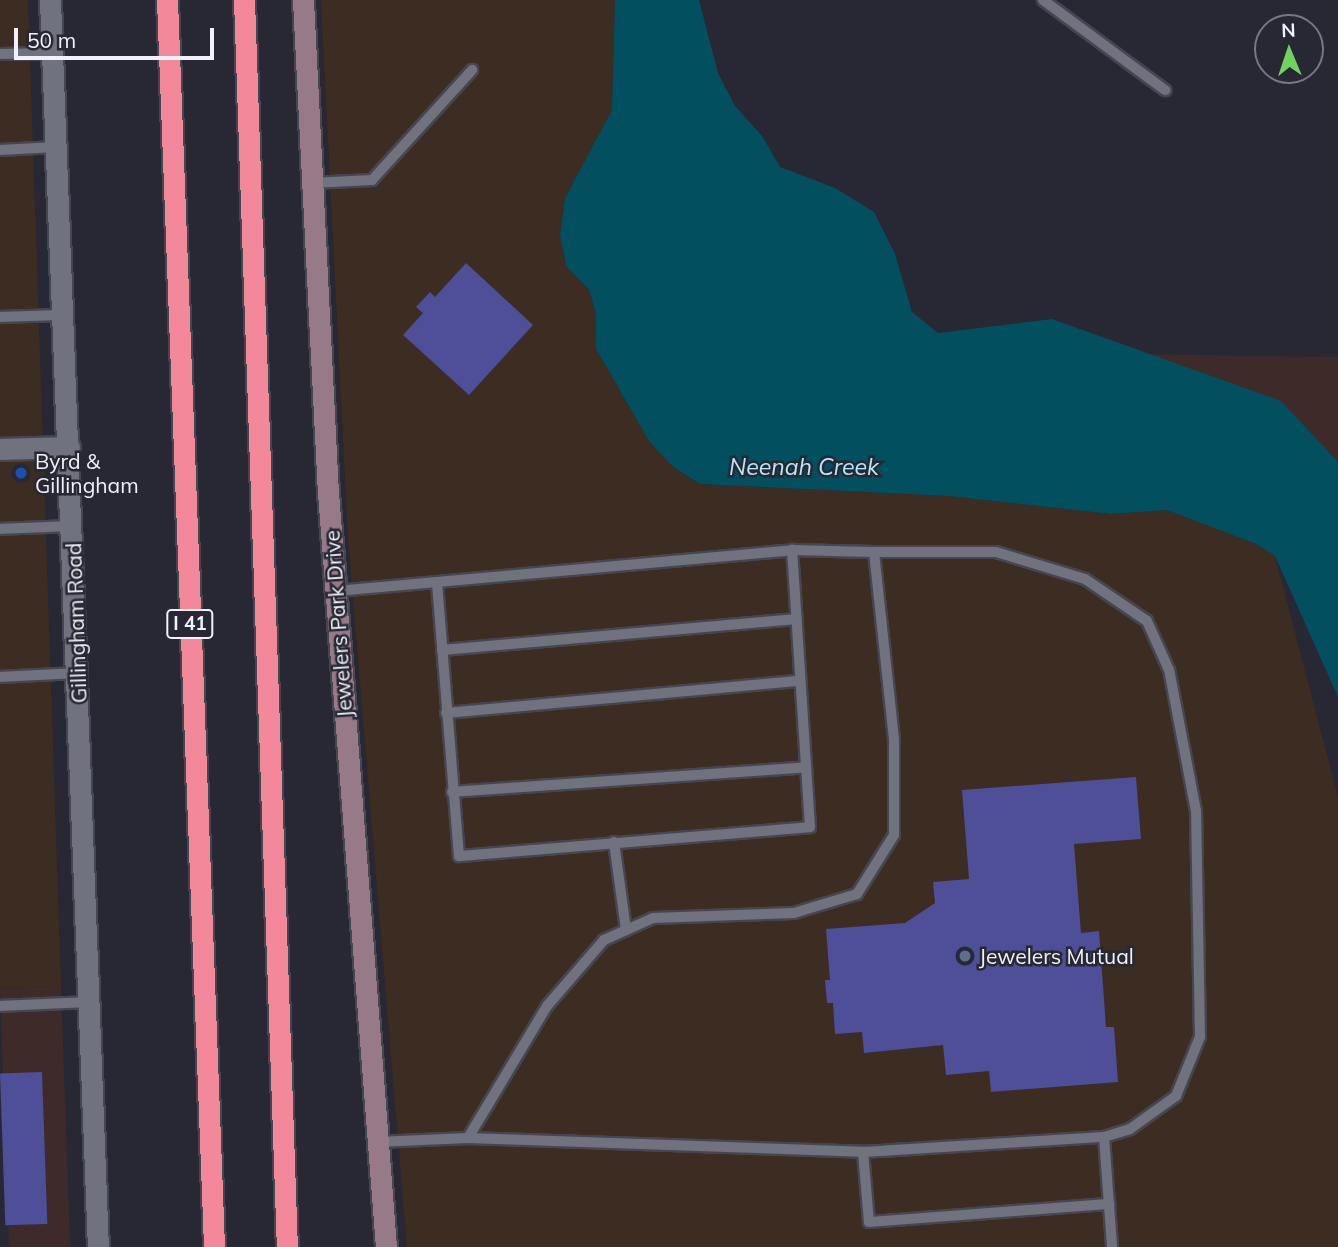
<!DOCTYPE html>
<html>
<head>
<meta charset="utf-8">
<style>
  body { margin:0 }
  #map { position:relative; width:1338px; height:1247px; overflow:hidden; background:#272833; font-family:Mulish,sans-serif }
  div>[style] { position:absolute }
  [style*='--x'] { left:calc(var(--x)*1px); top:calc(var(--y)*1px); width:calc(var(--w)*1px); rotate:calc(var(--a)*1deg) }
  .commercial>* { inset:0; background:#3c2c21 }
  .industrial>* { inset:0; background:#3e2a28; transform-origin:0 0 }
  .water>* { inset:0; background:#024f60 }
  .building>* { inset:0; background:#4f4e98; transform-origin:0 0 }
  .roads { filter:drop-shadow(2px 0 #464650) drop-shadow(-2px 0 #464650) drop-shadow(0 2px #464650) drop-shadow(0 -2px #464650) }
  .lane>* { height:10px; margin:-5px; padding:0 5px; transform-origin:5px; border-radius:5px; background:#71727f }
  .street>* { height:21px; margin:-10.5px; padding:0 10.5px; transform-origin:10.5px; border-radius:10.5px; background:#71727f }
  .secondary>* { height:21px; margin:-10.5px; padding:0 10.5px; transform-origin:10.5px; border-radius:10.5px; background:#987987 }
  .highway>* { height:21px; margin:-10.5px; padding:0 10.5px; transform-origin:10.5px; border-radius:10.5px; background:#f3889a }
  .dots>* { width:19px; height:19px; translate:-50% -50%; box-sizing:border-box; border:4px solid #272833; border-radius:50% }
  span { translate:-50% -50%; white-space:nowrap; text-align:center; line-height:1.15; -webkit-text-stroke:5px #272833; paint-order:stroke }
  .shield-label span { padding:2px 5px; background:#272833; border:2px solid; border-radius:5px; -webkit-text-stroke-width:0 }
  .shield-label { font-size:19px; color:#f1f1f9; font-weight:700 }
  .poi-label { font-size:21px; color:#f1f1f9 }
  .left { translate:0 -50%; text-align:left }
  .street-label { font-size:21px; color:#f1f1f9 }
  .water-label { font-size:23px; color:#b3e9f9; font-style:italic }
  .north { position:absolute; left:1254px; top:14px; width:70px; height:70px; box-sizing:border-box; background:#272833; border:2px solid #787882; border-radius:50%; rotate:358deg; font-size:19px; font-weight:700; line-height:28px; text-align:center; color:#f1f1f9 }
  .north::after { content:''; display:block; margin:auto; width:24px; height:32px; background:#70d35f; clip-path:polygon(50% 0,100% 100%,50% 72%,0 100%) }
  .scale { position:absolute; left:14px; top:28px; width:200px; height:32px; box-sizing:border-box; border:4px solid #f1f1f9; border-top:0; padding-left:9px; font-size:21px; line-height:24px; white-space:nowrap; color:#f1f1f9; -webkit-text-stroke:5px #272833; paint-order:stroke }
</style>
</head>
<body>
<div id="map">
  <div class="commercial">
    <i style="clip-path:polygon(0 0,28px 0,61px 986px,0 988px)"></i>
    <i style="clip-path:polygon(321px 0,615px 0,612px 110px,565px 198px,560px 235px,566px 266px,589px 290px,596px 313px,596px 349px,649px 441px,672px 466px,700px 484px,949px 496px,1111px 514px,1167px 510px,1256px 544px,1275px 556px,1338px 797px,1338px 1247px,407px 1247px,348px 538px)"></i>
  </div>
  <div class="industrial">
    <i style="clip-path:polygon(1066px 353px,1338px 357px,1338px 551px)"></i>
    <i style="left:61px;top:986px;width:261px;height:61px;rotate:88deg"></i>
  </div>
  <div class="water">
    <i style="clip-path:polygon(615px 0,699px 0,718px 73px,735px 106px,762px 136px,780px 167px,835px 188px,874px 212px,895px 254px,912px 312px,938px 333px,1052px 319px,1281px 401px,1338px 462px,1338px 697px,1275px 556px,1256px 544px,1167px 510px,1111px 514px,949px 496px,700px 484px,672px 466px,649px 441px,596px 349px,596px 313px,589px 290px,566px 266px,560px 235px,565px 198px,612px 110px)"></i>
  </div>
  <div class="building">
    <i style="clip-path:polygon(466px 263px,533px 325px,469px 395px,403px 335px,423px 313px,416px 307px,430px 292px,435px 297px)"></i>
    <i style="clip-path:polygon(1136px 777px,1141px 839px,1074px 844px,1081px 933px,1099px 931px,1106px 1027px,1114px 1027px,1118px 1082px,991px 1092px,989px 1071px,946px 1075px,943px 1045px,864px 1053px,862px 1032px,835px 1034px,833px 1003px,827px 1003px,825px 980px,830px 980px,826px 929px,905px 923px,935px 903px,933px 882px,969px 879px,962px 790px)"></i>
    <i style="left:42px;top:1072px;width:152px;height:42px;rotate:88deg"></i>
  </div>
  <div class="roads">
    <div class="lane">
      <i style="--x:1043;--y:0;--w:152;--a:36.4"></i>
      <i style="--x:0;--y:54;--w:52;--a:-1.1"></i>
      <i style="--x:0;--y:150;--w:56;--a:-3.1"></i>
      <i style="--x:311;--y:183;--w:61;--a:-2.8"></i>
      <i style="--x:372;--y:180;--w:149;--a:-47.7"></i>
      <i style="--x:0;--y:317;--w:64;--a:-1.8"></i>
      <i style="--x:0;--y:529;--w:72;--a:-2.4"></i>
      <i style="--x:437;--y:583;--w:274;--a:85.4"></i>
      <i style="--x:459;--y:856;--w:352;--a:-4.7"></i>
      <i style="--x:810;--y:827;--w:278;--a:-93.7"></i>
      <i style="--x:336;--y:591;--w:458;--a:-5.1"></i>
      <i style="--x:792;--y:550;--w:82;--a:1.4"></i>
      <i style="--x:874;--y:552;--w:189;--a:83.9"></i>
      <i style="--x:894;--y:740;--w:95;--a:90"></i>
      <i style="--x:894;--y:835;--w:70;--a:122.1"></i>
      <i style="--x:857;--y:894;--w:66;--a:163.2"></i>
      <i style="--x:794;--y:913;--w:141;--a:178"></i>
      <i style="--x:653;--y:918;--w:54;--a:155.8"></i>
      <i style="--x:604;--y:940;--w:87;--a:130.8"></i>
      <i style="--x:547;--y:1006;--w:154;--a:120.9"></i>
      <i style="--x:442;--y:650;--w:356;--a:-5"></i>
      <i style="--x:0;--y:677;--w:78;--a:-2.9"></i>
      <i style="--x:446;--y:713;--w:355;--a:-5.2"></i>
      <i style="--x:452;--y:792;--w:355;--a:-4"></i>
      <i style="--x:614;--y:842;--w:89;--a:82.2"></i>
      <i style="--x:0;--y:1006;--w:90;--a:-2.5"></i>
      <i style="--x:1104;--y:1137;--w:110;--a:85.8"></i>
      <i style="--x:377;--y:1142;--w:91;--a:-2.5"></i>
      <i style="--x:468;--y:1138;--w:395;--a:2"></i>
      <i style="--x:863;--y:1152;--w:241;--a:-3.6"></i>
      <i style="--x:1104;--y:1137;--w:27;--a:-17"></i>
      <i style="--x:1130;--y:1129;--w:57;--a:-35.7"></i>
      <i style="--x:1176;--y:1096;--w:64;--a:-67.9"></i>
      <i style="--x:1200;--y:1037;--w:226;--a:-91"></i>
      <i style="--x:1196;--y:811;--w:144;--a:-100.8"></i>
      <i style="--x:1169;--y:670;--w:54;--a:-114.2"></i>
      <i style="--x:1147;--y:621;--w:75;--a:-145.9"></i>
      <i style="--x:1085;--y:579;--w:93;--a:-163.1"></i>
      <i style="--x:996;--y:552;--w:122;--a:180"></i>
      <i style="--x:863;--y:1152;--w:70;--a:85.1"></i>
      <i style="--x:869;--y:1222;--w:241;--a:-4.3"></i>
    </div>
    <div class="street">
      <i style="--x:50;--y:0;--w:1248;--a:87.8"></i>
      <i style="--x:0;--y:449;--w:69;--a:-1.7"></i>
    </div>
    <div class="secondary">
      <i style="--x:303;--y:0;--w:493;--a:87.1"></i>
      <i style="--x:328;--y:492;--w:757;--a:85.61"></i>
    </div>
    <div class="highway">
      <i style="--x:167;--y:0;--w:1248;--a:87.84"></i>
      <i style="--x:244;--y:0;--w:1248;--a:88.03"></i>
    </div>
  </div>
  <div class="dots">
    <i style="left:21px;top:473px;background:#1a4fb4"></i>
    <i style="left:965px;top:956px;background:#5c6f8a"></i>
  </div>
  <div class="shield-label">
    <span style="left:190px;top:624px">I 41</span>
  </div>
  <div class="poi-label">
    <span class="left" style="left:35px;top:473px">Byrd &amp;<br>Gillingham</span>
    <span class="left" style="left:979px;top:956px">Jewelers Mutual</span>
  </div>
  <div class="street-label">
    <span style="left:76px;top:623px;rotate:-92deg">Gillingham Road</span>
    <span style="left:338px;top:624px;rotate:-94deg">Jewelers Park Drive</span>
  </div>
  <div class="water-label">
    <span style="left:804px;top:467px">Neenah Creek</span>
  </div>
  <div class="north">N</div>
  <div class="scale">50 m</div>
</div>
</body>
</html>
